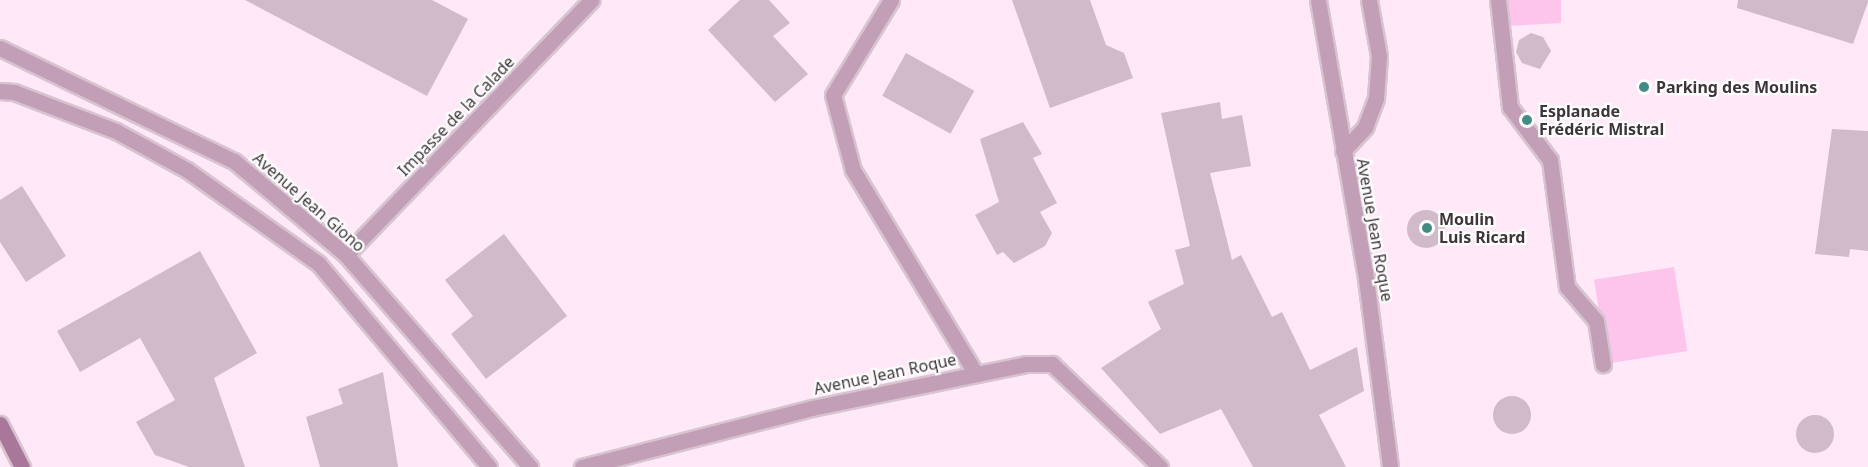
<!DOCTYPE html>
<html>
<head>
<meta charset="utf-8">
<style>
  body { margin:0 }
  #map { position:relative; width:1868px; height:467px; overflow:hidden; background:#ffe8f7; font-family:"Noto Sans",sans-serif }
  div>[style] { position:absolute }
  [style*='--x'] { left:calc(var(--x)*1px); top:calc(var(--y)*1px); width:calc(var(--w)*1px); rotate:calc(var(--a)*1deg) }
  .green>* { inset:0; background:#fdc5eb; transform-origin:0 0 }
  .building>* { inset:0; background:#d1bbca; transform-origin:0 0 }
  .round { border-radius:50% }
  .roads { filter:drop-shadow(2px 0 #d8c4d1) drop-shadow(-2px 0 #d8c4d1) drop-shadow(0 2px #d8c4d1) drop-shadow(0 -2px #d8c4d1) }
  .pedestrian>* { height:15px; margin:-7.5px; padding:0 7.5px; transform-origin:7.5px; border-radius:7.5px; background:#c29fb6 }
  .minor>* { height:15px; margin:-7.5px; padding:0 7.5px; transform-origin:7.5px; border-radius:7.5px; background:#c29fb6 }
  .tertiary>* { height:15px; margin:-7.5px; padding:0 7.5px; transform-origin:7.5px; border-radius:7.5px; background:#c29fb6 }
  .secondary>* { height:15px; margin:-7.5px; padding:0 7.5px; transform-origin:7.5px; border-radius:7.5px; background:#a9779a }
  .dots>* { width:16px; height:16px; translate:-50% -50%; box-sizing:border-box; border:3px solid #fff; border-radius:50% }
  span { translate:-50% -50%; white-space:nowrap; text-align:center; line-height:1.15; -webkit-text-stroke:4.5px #fff; paint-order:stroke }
  .poi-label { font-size:16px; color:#3e353a; font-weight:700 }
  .left { translate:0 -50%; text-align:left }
  .street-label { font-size:16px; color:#3e353a }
</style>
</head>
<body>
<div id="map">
  <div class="green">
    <i style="clip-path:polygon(1504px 0,1561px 0,1561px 23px,1506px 26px)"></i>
    <i style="left:1674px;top:267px;width:85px;height:81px;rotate:81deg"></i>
  </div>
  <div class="building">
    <i style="clip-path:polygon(245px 0,432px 0,468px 19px,427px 96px)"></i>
    <i style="clip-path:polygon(740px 0,769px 0,790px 23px,773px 36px,808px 74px,775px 102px,708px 30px)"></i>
    <i style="clip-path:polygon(1012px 0,1090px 0,1106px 45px,1124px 53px,1133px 78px,1050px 108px)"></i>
    <i style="clip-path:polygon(1738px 0,1868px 0,1868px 2px,1853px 44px,1737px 8px)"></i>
    <i style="clip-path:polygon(1531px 33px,1543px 37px,1551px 51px,1540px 69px,1522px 63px,1516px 52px,1519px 40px)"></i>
    <i style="left:906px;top:53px;width:78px;height:49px;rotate:29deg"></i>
    <i style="clip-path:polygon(1220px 102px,1222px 119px,1242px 115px,1251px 166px,1210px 173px,1232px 260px,1241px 255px,1272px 317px,1282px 312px,1310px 370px,1357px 347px,1364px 391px,1319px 415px,1346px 467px,1253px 467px,1221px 409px,1160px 434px,1101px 368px,1161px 329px,1148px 302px,1184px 284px,1175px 250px,1190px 246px,1161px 113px)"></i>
    <i style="clip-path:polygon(1023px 122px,1042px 154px,1033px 158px,1057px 203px,1040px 212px,1052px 233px,1045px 246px,1014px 263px,1003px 252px,997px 255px,975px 215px,999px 202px,980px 139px)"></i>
    <i style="clip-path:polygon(1832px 129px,1868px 131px,1868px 251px,1850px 249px,1849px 257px,1815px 254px)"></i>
    <i style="clip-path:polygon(22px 186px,66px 256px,26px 282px,0 242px,0 200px)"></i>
    <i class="round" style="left:1407px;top:210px;width:38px;height:38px"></i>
    <i style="clip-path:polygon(504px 234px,567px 316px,486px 379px,451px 334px,473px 316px,445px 280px)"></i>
    <i style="clip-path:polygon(200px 251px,257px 353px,214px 378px,245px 467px,189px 467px,155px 455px,136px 422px,175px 400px,140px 338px,80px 372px,57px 331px)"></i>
    <i style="clip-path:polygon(383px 372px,398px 467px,320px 467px,306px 417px,343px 404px,338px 389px)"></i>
    <i class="round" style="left:1493px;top:396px;width:38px;height:38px"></i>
    <i class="round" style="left:1796px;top:415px;width:38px;height:38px"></i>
  </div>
  <div class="roads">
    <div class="pedestrian">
      <i style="--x:1498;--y:0;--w:108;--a:83.6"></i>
      <i style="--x:1510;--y:107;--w:66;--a:53"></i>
      <i style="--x:1550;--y:160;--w:128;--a:82.4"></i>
      <i style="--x:1567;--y:287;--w:45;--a:49.5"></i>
      <i style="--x:1596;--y:321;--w:44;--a:80.8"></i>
    </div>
    <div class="minor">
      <i style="--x:891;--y:0;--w:111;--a:121.4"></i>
      <i style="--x:833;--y:95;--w:78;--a:75.1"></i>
      <i style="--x:853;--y:170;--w:236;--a:58.9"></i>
      <i style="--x:1318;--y:0;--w:275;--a:80.2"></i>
      <i style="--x:1365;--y:271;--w:198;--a:82.7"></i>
      <i style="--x:1343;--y:151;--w:33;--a:-47"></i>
      <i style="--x:1365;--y:127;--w:31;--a:-69"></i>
      <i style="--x:1376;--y:98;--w:42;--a:-85.9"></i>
      <i style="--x:1379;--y:56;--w:57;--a:-100.1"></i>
      <i style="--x:346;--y:255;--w:354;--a:-46.1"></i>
      <i style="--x:582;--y:467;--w:237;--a:-14.4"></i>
      <i style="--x:812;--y:408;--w:218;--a:-11.6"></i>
      <i style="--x:1026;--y:364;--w:26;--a:0"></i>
      <i style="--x:1052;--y:364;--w:149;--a:43.6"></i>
    </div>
    <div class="tertiary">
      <i style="--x:0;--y:48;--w:260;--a:25.8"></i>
      <i style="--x:234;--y:161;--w:146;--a:40"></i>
      <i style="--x:346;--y:255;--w:281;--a:49"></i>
      <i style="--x:0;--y:91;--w:14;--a:4"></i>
      <i style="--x:14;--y:92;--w:109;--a:20.9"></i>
      <i style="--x:116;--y:131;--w:81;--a:28.8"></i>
      <i style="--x:187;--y:170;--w:161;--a:35.4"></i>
      <i style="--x:318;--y:263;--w:266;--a:50"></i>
    </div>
    <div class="secondary">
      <i style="--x:0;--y:424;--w:48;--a:62.9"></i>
    </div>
  </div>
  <div class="dots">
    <i style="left:1644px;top:87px;background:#448b86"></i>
    <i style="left:1527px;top:120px;background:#448b86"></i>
    <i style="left:1427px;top:228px;background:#448b86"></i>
  </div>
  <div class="poi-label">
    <span class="left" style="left:1656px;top:87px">Parking des Moulins</span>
    <span class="left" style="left:1539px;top:120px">Esplanade<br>Frédéric Mistral</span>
    <span class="left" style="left:1439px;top:228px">Moulin<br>Luis Ricard</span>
  </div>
  <div class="street-label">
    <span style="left:456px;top:116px;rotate:-46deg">Impasse de la Calade</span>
    <span style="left:309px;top:202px;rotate:41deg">Avenue Jean Giono</span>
    <span style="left:1375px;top:230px;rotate:80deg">Avenue Jean Roque</span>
    <span style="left:885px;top:374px;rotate:-12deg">Avenue Jean Roque</span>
  </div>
</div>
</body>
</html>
